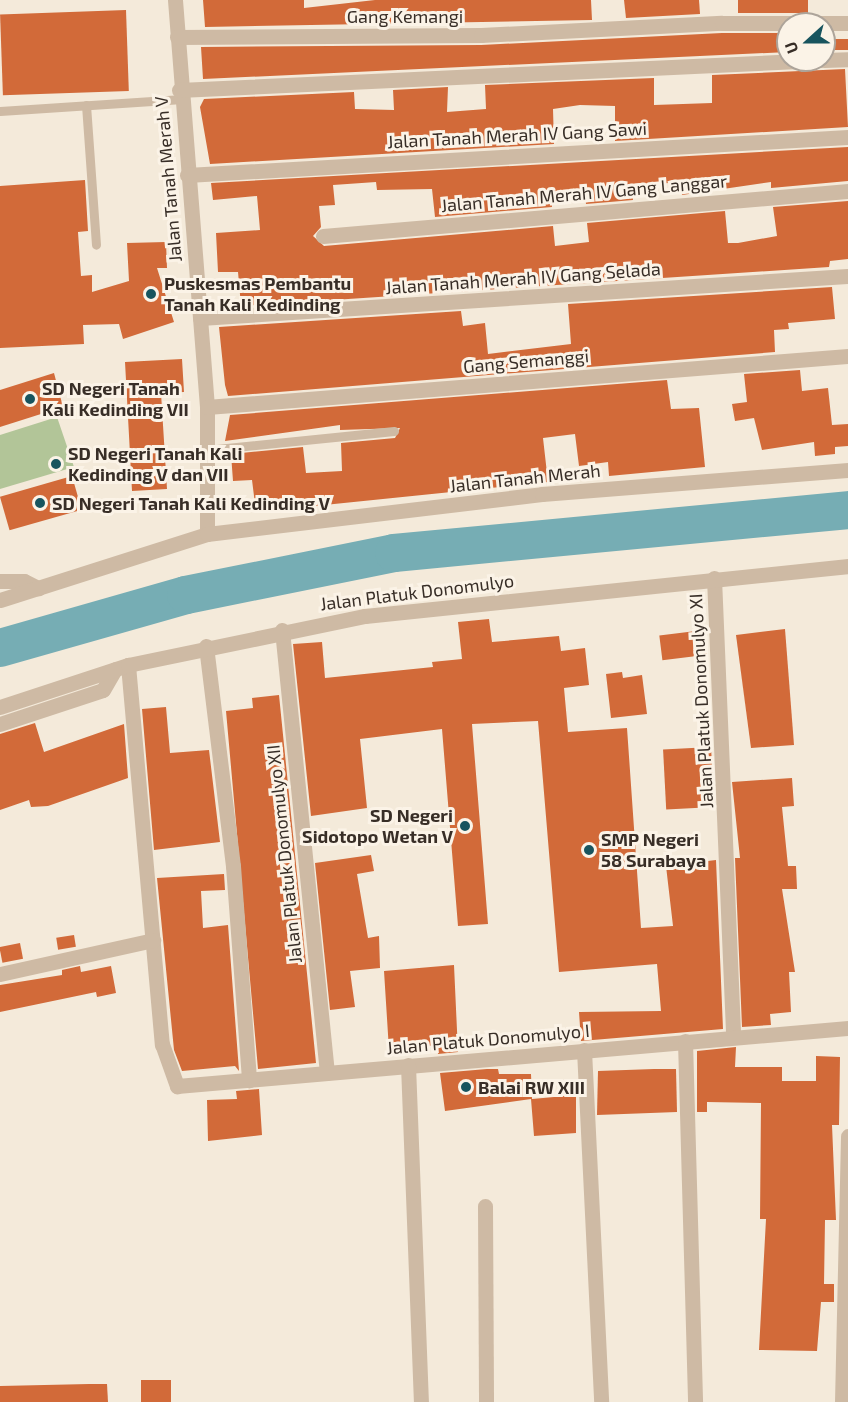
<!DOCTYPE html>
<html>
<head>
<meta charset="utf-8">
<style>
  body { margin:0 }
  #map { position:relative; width:848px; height:1402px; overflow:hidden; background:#f4eada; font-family:"Exo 2",sans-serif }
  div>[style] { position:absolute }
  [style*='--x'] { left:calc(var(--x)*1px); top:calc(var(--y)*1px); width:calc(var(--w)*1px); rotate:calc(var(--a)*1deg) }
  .green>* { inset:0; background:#b2c598 }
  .river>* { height:38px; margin:-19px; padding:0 19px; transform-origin:19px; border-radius:19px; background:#76adb4 }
  .building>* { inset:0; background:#d26a39; transform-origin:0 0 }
  .service>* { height:9px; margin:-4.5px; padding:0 4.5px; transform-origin:4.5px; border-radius:4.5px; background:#cebaa4 }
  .minor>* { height:15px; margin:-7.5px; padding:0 7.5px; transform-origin:7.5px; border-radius:7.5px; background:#cebaa4 }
  .tertiary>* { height:15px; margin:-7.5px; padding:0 7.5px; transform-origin:7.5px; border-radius:7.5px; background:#cebaa4 }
  .dots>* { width:16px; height:16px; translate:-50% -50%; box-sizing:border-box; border:3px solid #fbf3e7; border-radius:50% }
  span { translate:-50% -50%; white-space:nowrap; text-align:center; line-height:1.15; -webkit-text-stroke:6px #fbf3e7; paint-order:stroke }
  .street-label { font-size:18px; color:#382e27 }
  .poi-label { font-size:18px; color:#382e27; font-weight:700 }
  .left { translate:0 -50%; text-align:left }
  .right { translate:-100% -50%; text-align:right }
  .north { position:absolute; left:776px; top:12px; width:60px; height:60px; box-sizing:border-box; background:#fbf3e7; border:2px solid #ada49a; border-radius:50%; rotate:249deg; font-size:16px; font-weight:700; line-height:24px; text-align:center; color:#382e27 }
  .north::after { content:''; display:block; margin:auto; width:21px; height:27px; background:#18545e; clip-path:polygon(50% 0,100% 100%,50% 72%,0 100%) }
</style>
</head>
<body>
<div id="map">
  <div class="green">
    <i style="clip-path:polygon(57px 417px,74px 467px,0 489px,0 435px)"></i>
  </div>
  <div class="river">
    <i style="--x:0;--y:648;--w:193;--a:-15.9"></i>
    <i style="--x:186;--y:595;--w:212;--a:-11.4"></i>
    <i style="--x:394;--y:553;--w:456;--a:-5.4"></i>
  </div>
  <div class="building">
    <i style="clip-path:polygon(203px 0,304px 0,304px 8px,375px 0,591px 0,592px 20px,205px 27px)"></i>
    <i style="clip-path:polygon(624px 0,699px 0,700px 14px,626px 18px)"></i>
    <i style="left:738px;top:0;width:70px;height:13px"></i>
    <i style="left:126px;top:10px;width:81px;height:126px;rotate:88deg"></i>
    <i style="clip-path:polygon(722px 33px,788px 33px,788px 52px,203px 79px,201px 47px,481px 45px)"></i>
    <i style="left:824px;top:39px;width:24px;height:11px"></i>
    <i style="clip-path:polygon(845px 69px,848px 127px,615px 141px,615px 106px,580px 105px,553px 109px,554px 144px,210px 164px,200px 107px,204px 99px,354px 92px,355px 109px,394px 110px,393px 90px,448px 87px,447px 112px,486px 109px,485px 85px,654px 78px,654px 105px,712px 103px,712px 75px)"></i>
    <i style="clip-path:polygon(848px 147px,848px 181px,771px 188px,771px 182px,682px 195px,681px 182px,632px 186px,633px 200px,586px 204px,585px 194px,551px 196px,552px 207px,435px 217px,432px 189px,377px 190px,376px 182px,333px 185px,335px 205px,319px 206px,321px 227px,313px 236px,324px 246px,553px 226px,555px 246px,589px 242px,587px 223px,725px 211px,728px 243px,738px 243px,777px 236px,773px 207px,848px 201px,848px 259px,830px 261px,829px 267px,241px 306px,238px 272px,218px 272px,216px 233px,260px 230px,257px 196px,213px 200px,211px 183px)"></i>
    <i style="clip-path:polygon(85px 180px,88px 231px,78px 232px,81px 276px,92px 275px,92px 292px,129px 281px,127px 243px,166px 242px,167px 268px,157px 268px,174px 322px,123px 339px,119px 324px,83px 325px,84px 344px,0 348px,0 186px)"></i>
    <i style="clip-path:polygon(832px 287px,835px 319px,788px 323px,789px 329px,774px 330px,775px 352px,228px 396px,225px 385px,219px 327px,461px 311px,463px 326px,485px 323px,488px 354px,571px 344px,568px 304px)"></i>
    <i style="clip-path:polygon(182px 359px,184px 392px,161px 393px,167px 489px,132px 491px,125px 362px)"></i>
    <i style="clip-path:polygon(800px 370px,802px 391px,828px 388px,832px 425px,848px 424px,848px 446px,835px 447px,835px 454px,815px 456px,814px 442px,762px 450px,754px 418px,735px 421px,732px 404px,747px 402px,744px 374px)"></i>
    <i style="clip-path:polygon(54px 373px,63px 407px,0 427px,0 390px)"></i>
    <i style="clip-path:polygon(667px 380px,671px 409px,699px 408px,705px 467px,609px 476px,608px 462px,579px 466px,575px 434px,543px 438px,548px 482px,256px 512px,252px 480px,233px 481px,231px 454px,303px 447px,306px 473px,342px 471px,341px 443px,395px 438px,400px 428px,340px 430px,340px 425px,225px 441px,230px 415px)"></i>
    <i style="left:72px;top:476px;width:35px;height:75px;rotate:74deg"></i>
    <i style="clip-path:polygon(489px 619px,492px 642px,559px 636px,561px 651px,585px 648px,589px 685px,564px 688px,568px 732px,627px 728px,641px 928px,673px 926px,666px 866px,716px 860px,723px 1029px,581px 1041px,579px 1012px,661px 1011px,657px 964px,559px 972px,538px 721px,472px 724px,488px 924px,458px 926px,442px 729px,360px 739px,367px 808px,311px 816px,293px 644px,322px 642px,325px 678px,433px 667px,432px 662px,462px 659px,458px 622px)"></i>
    <i style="clip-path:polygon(785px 629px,794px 745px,751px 748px,736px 635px)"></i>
    <i style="left:704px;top:630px;width:25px;height:45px;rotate:83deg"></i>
    <i style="clip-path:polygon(622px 672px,623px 678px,642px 675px,647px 714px,611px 718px,606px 674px)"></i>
    <i style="clip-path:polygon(279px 695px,316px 1063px,258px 1069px,226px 711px,253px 708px,252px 698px)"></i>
    <i style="clip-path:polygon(166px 707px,170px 753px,209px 750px,220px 842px,154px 850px,142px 709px)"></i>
    <i style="clip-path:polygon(35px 723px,44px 752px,124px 724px,128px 778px,48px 806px,31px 807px,29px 800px,0 810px,0 734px)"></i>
    <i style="left:711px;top:747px;width:60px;height:48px;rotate:87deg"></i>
    <i style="clip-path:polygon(792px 778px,794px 806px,782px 807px,788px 866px,796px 866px,797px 889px,782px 889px,795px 972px,789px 972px,791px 1012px,770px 1014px,771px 1025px,742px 1027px,735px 858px,740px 858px,732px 782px)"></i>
    <i style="clip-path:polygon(371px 855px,374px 871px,357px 874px,368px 938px,379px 936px,380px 968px,350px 971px,355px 1007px,330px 1010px,315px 863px)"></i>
    <i style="clip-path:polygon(224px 874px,225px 890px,201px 891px,203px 928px,228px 925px,239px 1071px,235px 1066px,182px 1071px,174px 1050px,157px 878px)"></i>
    <i style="left:74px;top:935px;width:12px;height:18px;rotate:81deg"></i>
    <i style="left:20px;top:943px;width:16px;height:21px;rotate:79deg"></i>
    <i style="clip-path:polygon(454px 965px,458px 1052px,438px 1054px,437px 1045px,389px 1050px,384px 971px)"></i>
    <i style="clip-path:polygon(80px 966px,81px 972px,111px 966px,116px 993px,97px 997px,96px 992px,0 1012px,0 985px,62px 975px,62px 970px)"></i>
    <i style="clip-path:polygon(736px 1047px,735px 1067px,782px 1067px,782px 1081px,816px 1081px,816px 1056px,840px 1057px,839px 1125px,832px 1125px,836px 1220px,825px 1220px,824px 1284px,834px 1284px,834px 1302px,821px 1302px,817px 1351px,759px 1350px,766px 1219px,760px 1219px,761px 1103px,707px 1102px,707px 1112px,697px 1112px,697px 1051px)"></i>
    <i style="clip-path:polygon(487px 1069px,498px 1069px,499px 1074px,531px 1074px,532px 1099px,576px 1095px,576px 1133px,534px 1136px,531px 1099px,445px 1111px,440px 1073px)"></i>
    <i style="clip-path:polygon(654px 1069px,676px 1069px,677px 1112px,597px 1115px,598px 1071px)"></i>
    <i style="clip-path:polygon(259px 1089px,262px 1135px,208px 1141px,207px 1100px,237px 1099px,236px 1091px)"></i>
    <i style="left:141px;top:1380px;width:30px;height:22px"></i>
    <i style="clip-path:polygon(89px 1384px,107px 1384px,108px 1402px,0 1402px,0 1386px)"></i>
  </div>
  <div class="service">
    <i style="--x:86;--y:105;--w:140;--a:85.9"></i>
    <i style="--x:0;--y:111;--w:179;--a:-3.8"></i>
    <i style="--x:207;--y:450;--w:188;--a:-5.8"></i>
  </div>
  <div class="minor">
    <i style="--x:175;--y:0;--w:408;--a:85.5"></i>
    <i style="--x:207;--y:407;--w:127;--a:90"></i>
    <i style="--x:177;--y:37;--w:304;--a:-0.4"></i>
    <i style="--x:481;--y:35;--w:241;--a:-2.9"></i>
    <i style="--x:722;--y:23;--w:126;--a:0"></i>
    <i style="--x:824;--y:60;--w:24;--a:-2"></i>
    <i style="--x:179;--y:90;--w:642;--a:-2.68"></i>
    <i style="--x:187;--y:175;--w:662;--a:-3.29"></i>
    <i style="--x:323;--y:236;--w:527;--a:-4.9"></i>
    <i style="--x:200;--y:318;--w:649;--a:-3.71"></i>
    <i style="--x:207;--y:407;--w:643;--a:-4.55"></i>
    <i style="--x:714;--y:578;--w:459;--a:87.6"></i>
    <i style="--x:0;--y:581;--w:24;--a:0"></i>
    <i style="--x:24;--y:581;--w:16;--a:27"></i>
    <i style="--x:282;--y:630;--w:445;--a:84.2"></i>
    <i style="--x:206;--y:646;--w:222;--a:83"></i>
    <i style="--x:233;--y:866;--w:215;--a:85.7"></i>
    <i style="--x:128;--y:665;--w:381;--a:84.9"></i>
    <i style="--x:162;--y:1044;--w:45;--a:70.3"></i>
    <i style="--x:177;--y:1086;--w:674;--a:-4.94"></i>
    <i style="--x:0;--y:724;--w:108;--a:-18.3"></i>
    <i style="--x:103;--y:690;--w:24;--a:-60"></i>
    <i style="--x:0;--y:974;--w:157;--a:-12.5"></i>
    <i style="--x:685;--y:1041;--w:361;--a:88.4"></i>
    <i style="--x:584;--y:1050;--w:352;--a:87.2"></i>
    <i style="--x:408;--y:1065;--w:337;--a:87.8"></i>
    <i style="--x:485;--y:1206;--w:196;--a:89.7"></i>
    <i style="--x:842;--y:1402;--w:266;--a:-88.7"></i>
  </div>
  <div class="tertiary">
    <i style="--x:0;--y:600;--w:217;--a:-17.7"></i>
    <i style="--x:207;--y:534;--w:337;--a:-6.8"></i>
    <i style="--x:542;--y:494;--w:307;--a:-4.5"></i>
    <i style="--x:0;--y:707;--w:135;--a:-18.2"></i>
    <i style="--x:128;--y:665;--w:242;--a:-11.7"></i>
    <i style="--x:365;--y:616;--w:486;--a:-5.9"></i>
  </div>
  <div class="dots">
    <i style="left:151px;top:294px;background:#18545e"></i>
    <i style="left:30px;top:399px;background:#18545e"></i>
    <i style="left:56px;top:464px;background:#18545e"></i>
    <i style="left:40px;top:503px;background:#18545e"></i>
    <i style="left:465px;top:826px;background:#18545e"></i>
    <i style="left:589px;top:850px;background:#18545e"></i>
    <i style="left:466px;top:1087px;background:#18545e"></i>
  </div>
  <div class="street-label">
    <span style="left:405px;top:16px">Gang Kemangi</span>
    <span style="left:517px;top:135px;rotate:-3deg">Jalan Tanah Merah IV Gang Sawi</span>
    <span style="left:168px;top:179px;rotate:-95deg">Jalan Tanah Merah V</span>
    <span style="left:584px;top:193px;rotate:-5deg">Jalan Tanah Merah IV Gang Langgar</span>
    <span style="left:523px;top:278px;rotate:-4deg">Jalan Tanah Merah IV Gang Selada</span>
    <span style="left:526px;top:361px;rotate:-5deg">Gang Semanggi</span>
    <span style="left:525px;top:478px;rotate:-6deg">Jalan Tanah Merah</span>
    <span style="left:417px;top:592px;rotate:-7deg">Jalan Platuk Donomulyo</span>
    <span style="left:701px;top:701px;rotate:-93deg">Jalan Platuk Donomulyo XI</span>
    <span style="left:284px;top:854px;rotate:-96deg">Jalan Platuk Donomulyo XII</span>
    <span style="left:488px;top:1039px;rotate:-5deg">Jalan Platuk Donomulyo I</span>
  </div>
  <div class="poi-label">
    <span class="left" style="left:164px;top:294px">Puskesmas Pembantu<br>Tanah Kali Kedinding</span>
    <span class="left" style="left:42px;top:399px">SD Negeri Tanah<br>Kali Kedinding VII</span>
    <span class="left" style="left:68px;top:464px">SD Negeri Tanah Kali<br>Kedinding V dan VII</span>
    <span class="left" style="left:52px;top:503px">SD Negeri Tanah Kali Kedinding V</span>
    <span class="right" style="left:453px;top:826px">SD Negeri<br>Sidotopo Wetan V</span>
    <span class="left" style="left:601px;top:850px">SMP Negeri<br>58 Surabaya</span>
    <span class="left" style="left:478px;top:1087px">Balai RW XIII</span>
  </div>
  <div class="north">U</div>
</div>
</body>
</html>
